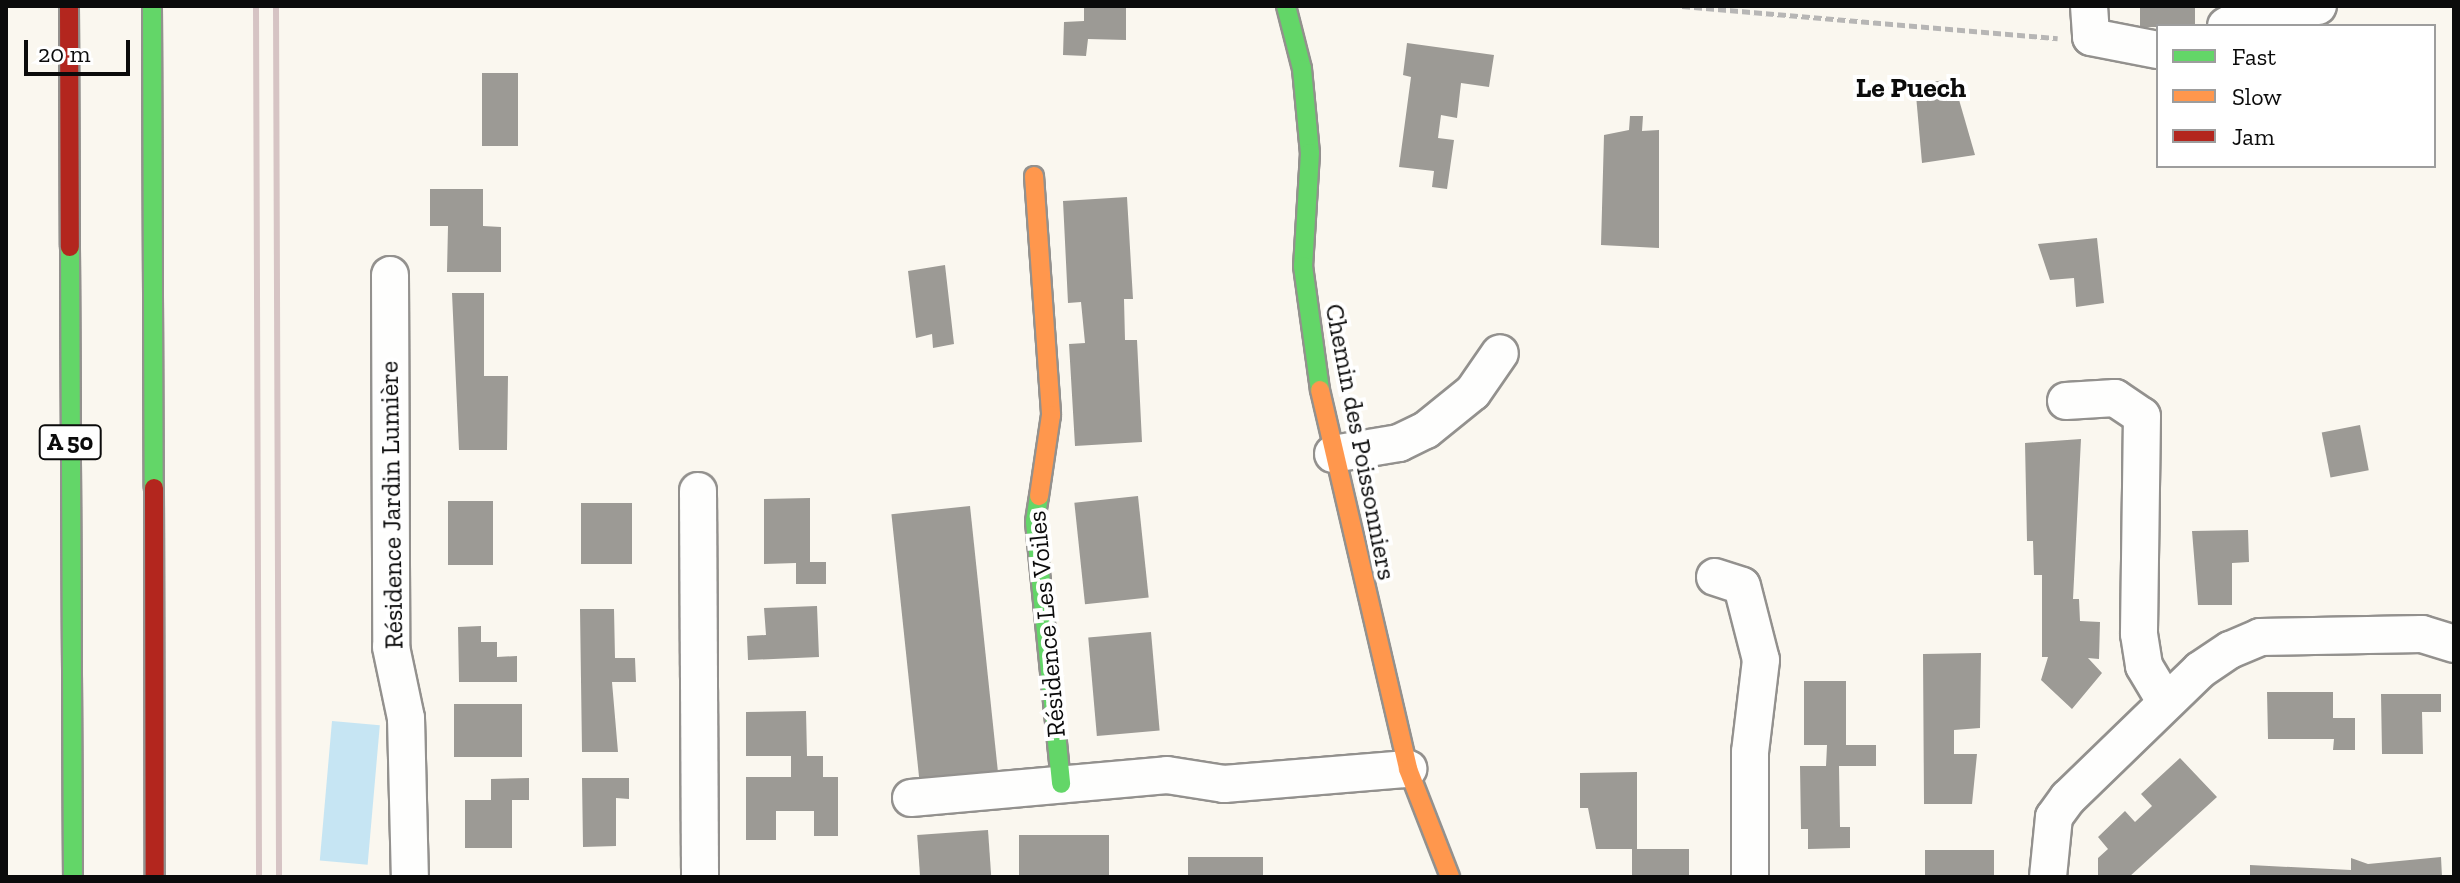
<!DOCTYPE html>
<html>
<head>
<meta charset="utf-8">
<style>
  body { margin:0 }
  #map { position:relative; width:2460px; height:883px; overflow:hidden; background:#faf7ef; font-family:"Zilla Slab",serif }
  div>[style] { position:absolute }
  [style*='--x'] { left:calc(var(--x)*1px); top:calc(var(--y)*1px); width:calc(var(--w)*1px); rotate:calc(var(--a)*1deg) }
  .water>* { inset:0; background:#c6e5f3; transform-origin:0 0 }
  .building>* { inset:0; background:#9c9a95; transform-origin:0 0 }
  .path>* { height:5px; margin-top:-2.5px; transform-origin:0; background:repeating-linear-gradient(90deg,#b7b6b5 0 8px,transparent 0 12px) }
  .roads { filter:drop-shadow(2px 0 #93918e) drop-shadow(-2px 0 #93918e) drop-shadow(0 2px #93918e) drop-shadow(0 -2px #93918e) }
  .street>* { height:36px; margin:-18px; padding:0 18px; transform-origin:18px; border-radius:18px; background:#fefefd }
  .fast>* { height:18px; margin:-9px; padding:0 9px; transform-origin:9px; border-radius:9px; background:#63d668 }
  .slow>* { height:18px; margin:-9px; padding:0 9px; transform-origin:9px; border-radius:9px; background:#ff974d }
  .jam>* { height:18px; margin:-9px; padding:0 9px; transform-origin:9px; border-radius:9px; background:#b3261e }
  .rail>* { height:6px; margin:-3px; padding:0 3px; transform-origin:3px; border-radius:3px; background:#d6c4c4 }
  span { translate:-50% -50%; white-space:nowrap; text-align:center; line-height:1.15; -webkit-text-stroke:8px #fff; paint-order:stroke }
  .shield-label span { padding:2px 6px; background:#fff; border:2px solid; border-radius:6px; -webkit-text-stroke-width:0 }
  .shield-label { font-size:24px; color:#0b0b0b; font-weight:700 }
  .street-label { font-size:26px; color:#0b0b0b }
  .neighbourhood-label { font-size:28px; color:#0b0b0b; font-weight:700 }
  .frame { position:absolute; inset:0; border:8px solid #0b0b0b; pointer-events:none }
  .legend { position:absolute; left:2156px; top:24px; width:280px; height:144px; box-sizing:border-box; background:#fff; border:2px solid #9d9d9d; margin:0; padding:10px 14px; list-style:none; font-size:24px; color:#0b0b0b }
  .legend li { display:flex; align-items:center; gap:16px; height:40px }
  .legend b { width:40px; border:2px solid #9d9d9d }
  .scale { position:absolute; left:24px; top:40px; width:106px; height:36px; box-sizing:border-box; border:4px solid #0b0b0b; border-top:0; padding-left:10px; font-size:24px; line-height:28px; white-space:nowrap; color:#0b0b0b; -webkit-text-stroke:6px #fff; paint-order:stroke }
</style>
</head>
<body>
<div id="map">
  <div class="water">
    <i style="left:332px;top:721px;width:48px;height:140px;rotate:5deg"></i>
  </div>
  <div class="building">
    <i style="clip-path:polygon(1084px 6px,1126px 6px,1126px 40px,1088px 39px,1086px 56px,1063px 55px,1064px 22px,1084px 21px)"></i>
    <i style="left:2140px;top:6px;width:55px;height:21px"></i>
    <i style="clip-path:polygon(1407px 43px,1494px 55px,1489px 87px,1461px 83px,1457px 118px,1441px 115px,1438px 138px,1454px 140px,1447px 189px,1432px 187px,1434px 171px,1399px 167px,1411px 77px,1403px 75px)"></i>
    <i style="left:482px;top:73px;width:36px;height:73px"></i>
    <i style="clip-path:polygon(1953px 79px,1975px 155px,1922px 163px,1915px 84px)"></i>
    <i style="clip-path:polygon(1630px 116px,1643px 116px,1642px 131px,1659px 130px,1659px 248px,1601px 245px,1604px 135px,1629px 130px)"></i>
    <i style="clip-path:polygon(430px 189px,483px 189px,483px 226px,501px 227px,501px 272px,447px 272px,448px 226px,430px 226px)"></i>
    <i style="clip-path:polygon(1127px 197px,1133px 299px,1124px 299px,1125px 340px,1137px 340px,1142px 442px,1075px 446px,1069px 344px,1085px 343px,1081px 302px,1068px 303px,1063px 201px)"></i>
    <i style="clip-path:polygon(2097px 238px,2104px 303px,2076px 307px,2074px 278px,2050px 280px,2038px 244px)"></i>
    <i style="clip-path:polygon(945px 265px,954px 344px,933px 348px,932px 334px,916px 338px,908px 271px)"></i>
    <i style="clip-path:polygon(452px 293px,484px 293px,484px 376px,508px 376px,507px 450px,459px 450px)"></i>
    <i style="left:2360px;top:425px;width:46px;height:39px;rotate:79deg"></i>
    <i style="clip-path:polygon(2081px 439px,2073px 599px,2079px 599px,2080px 621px,2100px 622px,2099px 659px,2088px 658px,2102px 673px,2072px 709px,2041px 680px,2048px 657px,2042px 657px,2042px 575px,2034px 575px,2033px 541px,2027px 541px,2025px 443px)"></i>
    <i style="left:1138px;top:496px;width:102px;height:64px;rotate:84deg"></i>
    <i style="clip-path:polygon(810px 498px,810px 562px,826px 562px,826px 584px,796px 584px,796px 563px,764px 564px,764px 499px)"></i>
    <i style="left:448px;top:501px;width:45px;height:64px"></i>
    <i style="left:581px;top:503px;width:51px;height:61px"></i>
    <i style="left:970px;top:506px;width:270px;height:79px;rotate:84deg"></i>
    <i style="clip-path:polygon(2248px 530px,2249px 562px,2232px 563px,2232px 605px,2198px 605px,2192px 531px)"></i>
    <i style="clip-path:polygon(817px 606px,819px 657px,748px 660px,747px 636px,766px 635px,764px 608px)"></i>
    <i style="clip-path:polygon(580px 609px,614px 609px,615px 658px,635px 658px,636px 682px,612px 682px,618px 752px,582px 752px)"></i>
    <i style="clip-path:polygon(481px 626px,481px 642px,497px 642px,497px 657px,517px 656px,517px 682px,459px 682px,458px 627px)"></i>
    <i style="left:1151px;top:632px;width:99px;height:63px;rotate:85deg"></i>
    <i style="clip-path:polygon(1981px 653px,1980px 728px,1954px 730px,1954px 754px,1977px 754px,1972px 804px,1924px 804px,1923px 654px)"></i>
    <i style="clip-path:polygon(1804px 681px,1846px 681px,1846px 745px,1876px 745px,1876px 766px,1839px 766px,1840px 827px,1850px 827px,1850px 848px,1808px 849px,1808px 829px,1801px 829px,1800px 766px,1826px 766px,1827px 745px,1804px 745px)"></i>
    <i style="clip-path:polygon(2267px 692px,2333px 692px,2333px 718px,2355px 718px,2355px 750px,2333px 750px,2334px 739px,2268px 739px)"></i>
    <i style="clip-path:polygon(2381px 694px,2441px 694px,2441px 712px,2422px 712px,2423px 754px,2382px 754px)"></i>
    <i style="left:454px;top:704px;width:68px;height:53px"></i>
    <i style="clip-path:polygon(806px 711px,807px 756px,823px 756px,823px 777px,838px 777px,838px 836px,814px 836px,814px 811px,776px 811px,776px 840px,746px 840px,746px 777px,791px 777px,791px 756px,746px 756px,746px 712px)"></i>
    <i style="clip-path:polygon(2180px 758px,2217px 797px,2129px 877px,2098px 877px,2098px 858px,2108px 849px,2098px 837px,2125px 811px,2135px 822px,2152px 806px,2141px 794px)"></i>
    <i style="clip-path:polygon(1637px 772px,1637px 849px,1689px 849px,1689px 877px,1632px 877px,1632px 849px,1596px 849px,1588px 808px,1580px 808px,1580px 773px)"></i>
    <i style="clip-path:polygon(529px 778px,529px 800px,512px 800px,512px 848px,465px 848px,465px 800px,491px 800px,491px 779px)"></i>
    <i style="clip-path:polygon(582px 778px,629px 778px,629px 799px,616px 798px,616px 846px,583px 847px)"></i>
    <i style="left:988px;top:830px;width:47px;height:71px;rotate:86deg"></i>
    <i style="left:1019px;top:835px;width:90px;height:42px"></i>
    <i style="left:1994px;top:850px;width:27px;height:69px;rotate:90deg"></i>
    <i style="left:1188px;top:857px;width:75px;height:20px"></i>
    <i style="clip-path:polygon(2441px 857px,2442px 877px,2250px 877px,2250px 865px,2351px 870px,2351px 858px,2368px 864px)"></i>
  </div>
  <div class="path">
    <i style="--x:1682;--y:6;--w:377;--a:4.9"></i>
  </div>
  <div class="roads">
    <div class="street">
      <i style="--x:2089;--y:6;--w:31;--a:86"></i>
      <i style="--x:2091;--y:37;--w:68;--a:11"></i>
      <i style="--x:2226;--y:26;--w:33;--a:-29"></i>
      <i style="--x:2255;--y:10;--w:63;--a:-3.6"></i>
      <i style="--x:390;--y:275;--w:372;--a:89.8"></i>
      <i style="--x:391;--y:647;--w:73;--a:78.1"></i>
      <i style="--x:406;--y:718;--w:159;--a:88.6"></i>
      <i style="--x:2066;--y:401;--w:49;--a:-3.5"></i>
      <i style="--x:2115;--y:398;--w:32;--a:34"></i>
      <i style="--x:2142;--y:416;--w:218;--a:90.8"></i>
      <i style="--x:2139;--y:634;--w:32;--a:81"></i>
      <i style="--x:2144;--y:666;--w:41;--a:59"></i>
      <i style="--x:1333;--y:454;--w:67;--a:-9.5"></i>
      <i style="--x:1399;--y:443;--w:30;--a:-26"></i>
      <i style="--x:1426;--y:430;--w:60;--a:-39"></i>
      <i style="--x:1473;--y:392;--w:47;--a:-55.3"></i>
      <i style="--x:698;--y:491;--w:386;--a:89.7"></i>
      <i style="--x:1715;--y:577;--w:28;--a:18"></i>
      <i style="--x:1742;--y:586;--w:76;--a:75.6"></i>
      <i style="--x:1761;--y:660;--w:93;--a:96.8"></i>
      <i style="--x:1750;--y:752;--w:125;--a:90"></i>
      <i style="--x:911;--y:798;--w:257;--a:-5.1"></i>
      <i style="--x:1167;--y:775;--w:58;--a:9"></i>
      <i style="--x:1224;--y:784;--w:185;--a:-4.7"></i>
      <i style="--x:2048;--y:877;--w:60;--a:-84.3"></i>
      <i style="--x:2054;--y:817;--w:24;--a:-54"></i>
      <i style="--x:2068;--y:798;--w:184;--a:-44.1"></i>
      <i style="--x:2200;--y:670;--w:36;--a:-34"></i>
      <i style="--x:2230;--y:650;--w:33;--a:-23"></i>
      <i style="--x:2260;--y:637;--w:162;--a:-1.1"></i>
      <i style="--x:2422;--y:634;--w:34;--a:17"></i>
    </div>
    <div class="fast">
      <i style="--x:152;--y:6;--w:482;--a:89.8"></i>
      <i style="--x:1286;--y:6;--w:65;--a:75.7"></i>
      <i style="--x:1302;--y:69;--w:84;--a:84.6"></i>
      <i style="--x:1310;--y:153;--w:113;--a:93.5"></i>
      <i style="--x:1303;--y:266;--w:125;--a:82.2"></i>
      <i style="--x:70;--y:247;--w:630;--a:89.73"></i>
      <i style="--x:1039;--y:496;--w:26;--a:99"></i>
      <i style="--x:1035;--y:522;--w:263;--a:84.3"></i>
    </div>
    <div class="slow">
      <i style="--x:1034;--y:176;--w:240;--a:85.9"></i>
      <i style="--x:1051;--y:415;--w:82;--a:98.4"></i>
      <i style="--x:1320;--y:390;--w:389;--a:76.9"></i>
      <i style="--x:1408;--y:769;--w:116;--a:68.7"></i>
    </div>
    <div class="jam">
      <i style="--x:69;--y:6;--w:241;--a:89.8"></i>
      <i style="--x:154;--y:488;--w:389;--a:89.9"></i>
    </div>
  </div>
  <div class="rail">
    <i style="--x:256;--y:6;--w:871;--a:89.8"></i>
    <i style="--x:276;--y:6;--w:871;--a:89.8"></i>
  </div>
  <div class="shield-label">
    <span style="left:70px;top:442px">A 50</span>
  </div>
  <div class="street-label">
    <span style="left:1360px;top:442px;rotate:79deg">Chemin des Poissonniers</span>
    <span style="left:392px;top:505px;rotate:-91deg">Résidence Jardin Lumière</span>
    <span style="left:1047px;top:624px;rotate:-95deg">Résidence Les Voiles</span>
  </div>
  <div class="neighbourhood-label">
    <span style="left:1911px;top:88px">Le Puech</span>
  </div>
  <div class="frame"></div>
  <ul class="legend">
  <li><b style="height:10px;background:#63d668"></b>Fast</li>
  <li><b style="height:10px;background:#ff974d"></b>Slow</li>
  <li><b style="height:10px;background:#b3261e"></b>Jam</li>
  </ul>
  <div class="scale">20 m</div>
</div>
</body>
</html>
